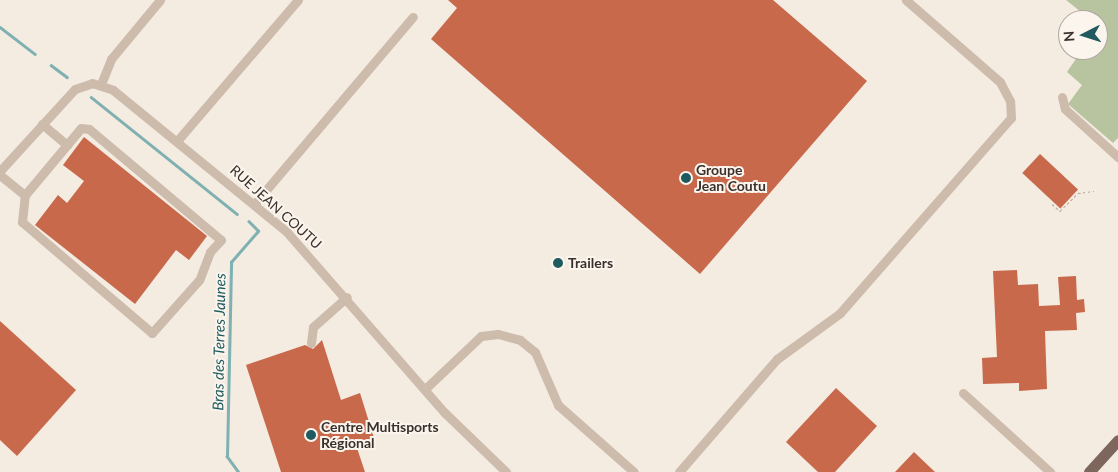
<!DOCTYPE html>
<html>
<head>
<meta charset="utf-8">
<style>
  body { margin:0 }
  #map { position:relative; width:1118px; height:472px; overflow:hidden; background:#f4ebe1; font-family:Lato,sans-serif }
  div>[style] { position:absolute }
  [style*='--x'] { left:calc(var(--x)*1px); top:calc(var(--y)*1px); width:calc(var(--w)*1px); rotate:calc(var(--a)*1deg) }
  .green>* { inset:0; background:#b8c4a0 }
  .stream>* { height:2.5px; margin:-1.25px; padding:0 1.25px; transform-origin:1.25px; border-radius:1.25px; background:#7fb0b2 }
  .building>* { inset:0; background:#c8694b; transform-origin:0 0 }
  .path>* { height:1px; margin-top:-0.5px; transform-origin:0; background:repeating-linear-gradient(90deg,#b9a596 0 2.5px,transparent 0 5px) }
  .minor>* { height:9px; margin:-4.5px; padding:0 4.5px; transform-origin:4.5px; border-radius:4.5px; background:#cdbbac }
  .major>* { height:11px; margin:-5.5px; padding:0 5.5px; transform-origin:5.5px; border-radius:5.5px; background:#7d675c }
  .dots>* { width:14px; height:14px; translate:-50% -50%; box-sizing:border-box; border:2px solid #fbf5ee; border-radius:50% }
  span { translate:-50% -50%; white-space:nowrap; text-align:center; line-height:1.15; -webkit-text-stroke:4px #fbf5ee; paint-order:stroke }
  .poi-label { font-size:14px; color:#3b302b; font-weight:700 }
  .left { translate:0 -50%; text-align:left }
  .street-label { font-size:14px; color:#3b302b }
  .water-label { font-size:15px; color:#1f5a5e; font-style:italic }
  .north { position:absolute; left:1058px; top:10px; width:50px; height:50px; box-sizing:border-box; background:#fbf5ee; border:1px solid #aea6a0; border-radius:50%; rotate:265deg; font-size:14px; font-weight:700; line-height:20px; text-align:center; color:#3b302b }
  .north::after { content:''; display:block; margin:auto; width:18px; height:22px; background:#1f5a5e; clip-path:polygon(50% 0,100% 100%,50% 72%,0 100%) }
</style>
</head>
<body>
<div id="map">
  <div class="green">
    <i style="clip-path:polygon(1066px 0,1118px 0,1118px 138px,1113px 143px,1068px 104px,1082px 85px,1067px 72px,1082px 50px,1098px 50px,1098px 20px,1091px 20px)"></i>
  </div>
  <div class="stream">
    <i style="--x:0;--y:27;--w:44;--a:37.6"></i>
    <i style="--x:51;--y:65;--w:20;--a:37"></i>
    <i style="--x:91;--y:97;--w:187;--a:38.7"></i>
    <i style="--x:238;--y:472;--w:19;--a:-126"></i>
    <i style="--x:227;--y:457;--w:195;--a:-88.8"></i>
    <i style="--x:231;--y:262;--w:41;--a:-48.9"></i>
    <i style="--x:258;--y:231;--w:13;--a:-135"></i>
  </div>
  <div class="building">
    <i style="clip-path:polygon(448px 0,773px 0,867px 81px,700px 274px,431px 39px,457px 8px)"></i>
    <i style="clip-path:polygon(84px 137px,207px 236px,189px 260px,176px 250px,135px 304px,35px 225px,58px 195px,67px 203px,84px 181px,63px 165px)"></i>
    <i style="left:1040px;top:154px;width:52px;height:26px;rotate:43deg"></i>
    <i style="clip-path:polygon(1017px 270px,1018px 285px,1038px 284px,1039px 306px,1060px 305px,1058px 277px,1076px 276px,1077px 300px,1084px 299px,1085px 312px,1076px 313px,1077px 330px,1045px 331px,1047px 389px,1019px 391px,1019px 383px,983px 384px,982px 358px,997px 357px,993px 271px)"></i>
    <i style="clip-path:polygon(0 321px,76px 390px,17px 456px,0 440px)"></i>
    <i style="clip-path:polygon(322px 340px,341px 400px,360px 393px,374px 438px,356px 445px,365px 472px,281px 472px,246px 365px,305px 345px,313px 349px)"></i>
    <i style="clip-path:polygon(836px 388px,877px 426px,835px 472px,818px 472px,786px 442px)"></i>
    <i style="clip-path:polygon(914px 452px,935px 472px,895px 472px)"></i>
  </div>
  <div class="path">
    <i style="--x:1052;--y:204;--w:11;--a:41"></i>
    <i style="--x:1060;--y:211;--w:25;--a:-45"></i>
    <i style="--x:1078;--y:193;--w:16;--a:-7"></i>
  </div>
  <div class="minor">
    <i style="--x:101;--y:84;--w:27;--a:-68"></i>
    <i style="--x:111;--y:59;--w:77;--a:-50.3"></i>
    <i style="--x:1062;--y:97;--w:12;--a:76"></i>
    <i style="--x:1065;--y:109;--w:72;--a:42.2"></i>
    <i style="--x:42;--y:124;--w:33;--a:40"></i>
    <i style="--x:81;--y:128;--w:8;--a:7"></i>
    <i style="--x:89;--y:129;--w:172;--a:40.1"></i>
    <i style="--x:221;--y:240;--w:16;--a:133"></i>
    <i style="--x:210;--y:252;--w:30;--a:111"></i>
    <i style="--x:199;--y:280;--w:71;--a:131.6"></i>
    <i style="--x:152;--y:333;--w:171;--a:-139.5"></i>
    <i style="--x:22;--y:222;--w:27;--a:-84"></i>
    <i style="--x:25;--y:195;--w:87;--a:-50.1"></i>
    <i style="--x:177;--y:141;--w:186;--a:-49.4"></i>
    <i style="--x:0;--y:171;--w:111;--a:-47.6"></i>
    <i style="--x:75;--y:89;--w:18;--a:-19"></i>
    <i style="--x:92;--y:83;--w:22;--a:18"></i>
    <i style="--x:113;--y:90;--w:223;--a:39.2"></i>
    <i style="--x:286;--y:231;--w:242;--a:48.9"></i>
    <i style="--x:445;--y:413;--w:85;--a:44"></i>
    <i style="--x:0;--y:175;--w:32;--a:39"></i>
    <i style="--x:255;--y:203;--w:244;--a:-49.7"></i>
    <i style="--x:311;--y:343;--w:16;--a:-83"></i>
    <i style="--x:313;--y:327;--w:45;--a:-41.4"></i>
    <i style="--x:425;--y:389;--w:77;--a:-43.4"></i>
    <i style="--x:481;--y:336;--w:17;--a:-7"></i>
    <i style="--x:498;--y:334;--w:23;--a:15"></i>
    <i style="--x:520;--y:340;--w:19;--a:39"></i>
    <i style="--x:535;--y:352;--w:58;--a:66.5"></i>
    <i style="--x:558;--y:405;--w:101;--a:41.4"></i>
    <i style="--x:963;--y:393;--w:118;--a:42.2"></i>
    <i style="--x:679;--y:472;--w:150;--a:-49.1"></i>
    <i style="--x:777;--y:359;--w:78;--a:-36.1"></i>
    <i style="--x:840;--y:313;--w:259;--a:-48.8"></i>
    <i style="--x:1011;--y:118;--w:17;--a:-93"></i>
    <i style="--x:1010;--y:101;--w:21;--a:-118"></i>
    <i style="--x:1000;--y:82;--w:125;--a:-138.9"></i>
  </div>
  <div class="major">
    <i style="--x:1089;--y:472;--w:43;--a:-47.8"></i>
  </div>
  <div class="dots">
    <i style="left:686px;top:178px;background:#1f5a5e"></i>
    <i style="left:558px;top:263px;background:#1f5a5e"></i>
    <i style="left:311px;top:435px;background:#1f5a5e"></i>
  </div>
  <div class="poi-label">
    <span class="left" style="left:696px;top:178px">Groupe<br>Jean Coutu</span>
    <span class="left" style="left:568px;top:263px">Trailers</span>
    <span class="left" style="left:321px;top:435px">Centre Multisports<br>Régional</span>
  </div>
  <div class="street-label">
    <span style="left:276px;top:207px;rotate:42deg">RUE JEAN COUTU</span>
  </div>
  <div class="water-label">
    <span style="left:219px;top:342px;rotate:-89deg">Bras des Terres Jaunes</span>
  </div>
  <div class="north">N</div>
</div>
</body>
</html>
